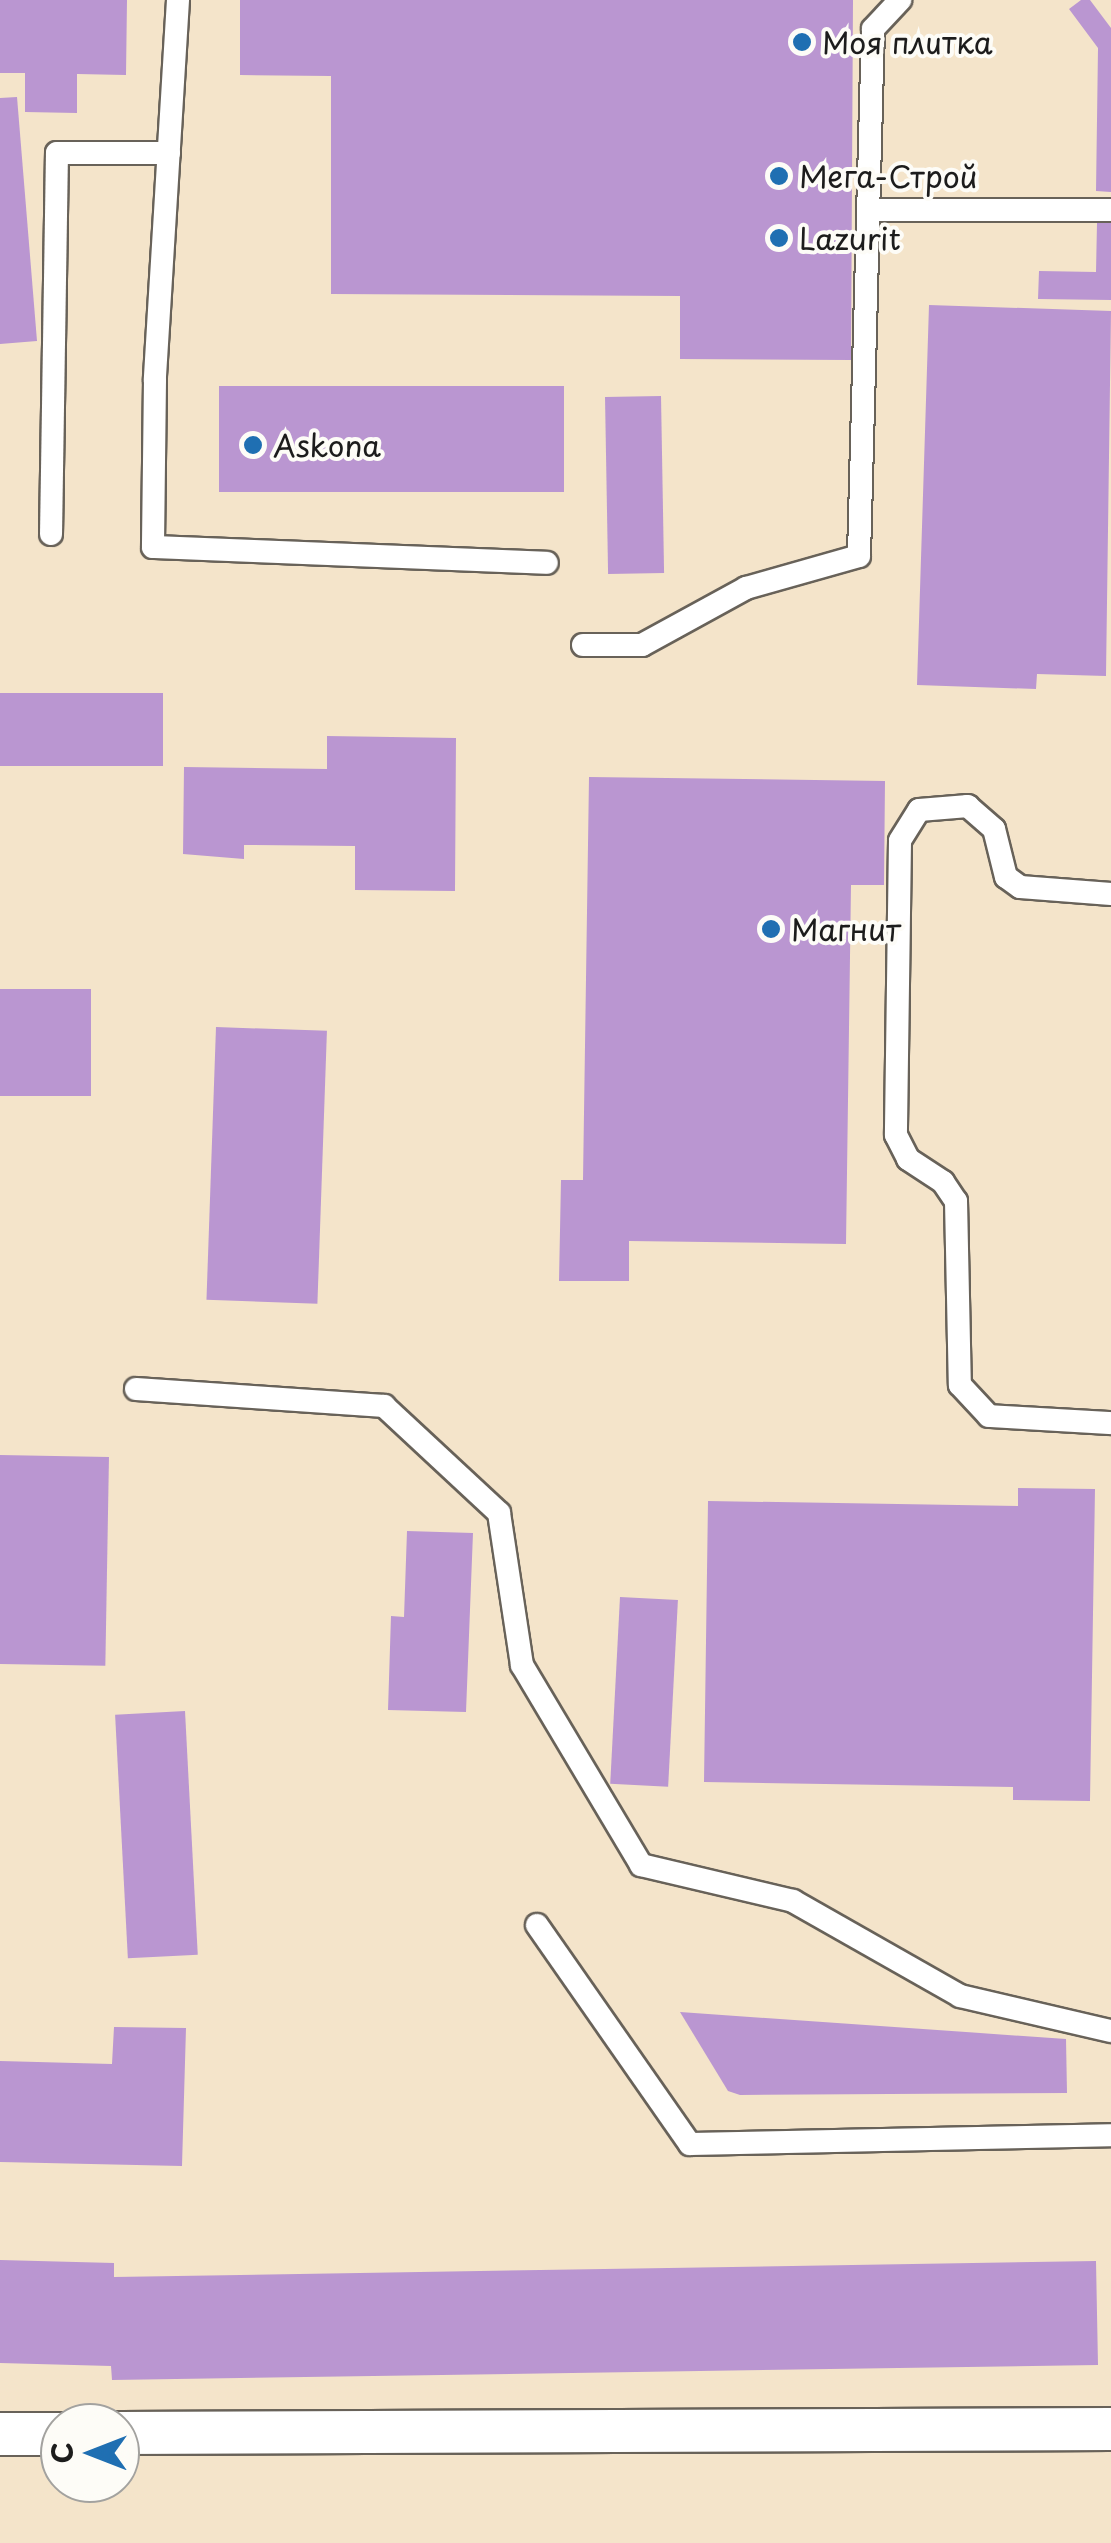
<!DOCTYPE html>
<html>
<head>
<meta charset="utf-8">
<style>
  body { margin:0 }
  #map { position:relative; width:1111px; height:2543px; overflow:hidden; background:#f4e4ca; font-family:"Playpen Sans",sans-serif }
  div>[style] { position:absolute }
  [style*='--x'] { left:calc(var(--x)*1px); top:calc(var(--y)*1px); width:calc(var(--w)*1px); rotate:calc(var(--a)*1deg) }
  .building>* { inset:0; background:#ba96d1; transform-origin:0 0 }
  .roads { filter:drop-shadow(2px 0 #686259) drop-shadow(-2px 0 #686259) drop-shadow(0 2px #686259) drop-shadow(0 -2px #686259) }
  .service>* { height:22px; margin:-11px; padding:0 11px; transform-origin:11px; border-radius:11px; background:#fff }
  .minor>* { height:42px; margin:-21px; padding:0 21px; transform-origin:21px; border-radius:21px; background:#fff }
  .dots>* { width:28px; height:28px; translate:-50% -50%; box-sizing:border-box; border:5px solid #fdfcf7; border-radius:50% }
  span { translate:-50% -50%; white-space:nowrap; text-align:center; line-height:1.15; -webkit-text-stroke:8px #fdfcf7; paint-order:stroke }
  .poi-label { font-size:30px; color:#1c1c1c }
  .left { translate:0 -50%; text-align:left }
  .north { position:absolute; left:40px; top:2403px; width:100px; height:100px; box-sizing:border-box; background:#fdfcf7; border:2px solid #a3a29f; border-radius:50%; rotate:270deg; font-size:28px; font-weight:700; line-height:40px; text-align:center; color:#1c1c1c }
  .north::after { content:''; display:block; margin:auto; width:35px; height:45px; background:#1f6fb2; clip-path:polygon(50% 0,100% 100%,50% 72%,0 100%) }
</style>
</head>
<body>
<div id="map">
  <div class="building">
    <i style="clip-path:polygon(0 0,127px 0,126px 75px,77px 74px,77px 113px,25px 112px,25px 73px,0 73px)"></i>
    <i style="clip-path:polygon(240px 0,853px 0,851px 360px,680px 359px,680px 296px,331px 294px,331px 76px,240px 75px)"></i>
    <i style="clip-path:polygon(1081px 0,1090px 0,1111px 28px,1111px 192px,1096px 191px,1098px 48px,1069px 9px)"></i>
    <i style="clip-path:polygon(17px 97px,37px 341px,0 344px,0 98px)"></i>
    <i style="clip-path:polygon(1097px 223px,1111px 223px,1111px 300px,1038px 299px,1039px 271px,1096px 272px)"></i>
    <i style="clip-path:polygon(929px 305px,1111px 311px,1106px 676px,1037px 674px,1036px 689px,917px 685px)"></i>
    <i style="left:219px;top:386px;width:345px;height:106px"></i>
    <i style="left:661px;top:396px;width:177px;height:56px;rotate:89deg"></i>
    <i style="left:0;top:693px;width:163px;height:73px"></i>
    <i style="clip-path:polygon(327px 736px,456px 738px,455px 891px,355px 890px,355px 846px,244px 845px,244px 859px,183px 854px,184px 767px,327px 769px)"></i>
    <i style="clip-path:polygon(589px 777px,885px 781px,884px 885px,851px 885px,846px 1244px,629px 1241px,629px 1281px,559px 1281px,561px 1180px,583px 1180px)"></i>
    <i style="left:0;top:989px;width:91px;height:107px"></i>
    <i style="left:216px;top:1027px;width:111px;height:273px;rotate:2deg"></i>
    <i style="left:0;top:1455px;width:109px;height:209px;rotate:1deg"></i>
    <i style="clip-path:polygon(1018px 1488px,1095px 1489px,1090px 1801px,1013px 1800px,1013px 1787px,704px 1782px,708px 1501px,1018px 1506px)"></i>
    <i style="clip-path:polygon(407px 1531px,473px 1533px,466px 1712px,388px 1710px,391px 1616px,404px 1617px)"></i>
    <i style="left:620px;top:1597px;width:58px;height:187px;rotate:3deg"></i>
    <i style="left:185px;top:1711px;width:244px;height:70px;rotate:87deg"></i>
    <i style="clip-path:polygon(680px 2012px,1066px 2039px,1067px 2093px,740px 2095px,728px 2091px)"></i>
    <i style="clip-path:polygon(114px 2027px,186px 2028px,182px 2166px,0 2162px,0 2061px,112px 2064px)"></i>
    <i style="clip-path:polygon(0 2260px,114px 2263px,114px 2277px,1096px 2261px,1098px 2365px,112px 2380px,111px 2366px,0 2363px)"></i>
  </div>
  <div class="roads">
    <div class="service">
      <i style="--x:178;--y:0;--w:381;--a:93.5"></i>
      <i style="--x:155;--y:380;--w:167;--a:90.7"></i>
      <i style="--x:153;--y:547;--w:394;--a:2.3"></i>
      <i style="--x:868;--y:210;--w:243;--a:0"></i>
      <i style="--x:51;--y:534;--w:381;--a:-89.1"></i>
      <i style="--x:57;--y:153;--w:112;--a:0"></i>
      <i style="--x:583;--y:645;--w:59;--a:0"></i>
      <i style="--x:642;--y:645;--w:119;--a:-28.7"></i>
      <i style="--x:746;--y:588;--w:117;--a:-15.8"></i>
      <i style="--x:859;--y:556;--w:527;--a:-88.48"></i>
      <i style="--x:873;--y:29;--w:40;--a:-47"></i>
      <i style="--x:1111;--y:894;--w:91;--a:-175.6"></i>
      <i style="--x:1020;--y:887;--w:17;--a:-144"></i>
      <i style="--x:1006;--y:877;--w:49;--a:-104"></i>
      <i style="--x:994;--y:829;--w:35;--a:-139"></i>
      <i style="--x:968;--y:806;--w:49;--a:175.3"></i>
      <i style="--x:919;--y:810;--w:36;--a:122"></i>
      <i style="--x:900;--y:841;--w:294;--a:90.8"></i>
      <i style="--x:896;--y:1135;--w:27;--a:63"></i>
      <i style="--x:908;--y:1159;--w:42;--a:33.3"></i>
      <i style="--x:943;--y:1182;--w:23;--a:56"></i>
      <i style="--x:956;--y:1201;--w:184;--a:88.8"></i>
      <i style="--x:960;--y:1385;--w:42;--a:46.9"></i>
      <i style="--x:989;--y:1416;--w:122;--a:3.3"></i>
      <i style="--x:136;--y:1389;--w:249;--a:3.9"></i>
      <i style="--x:384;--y:1406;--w:157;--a:42.9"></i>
      <i style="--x:499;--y:1513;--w:154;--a:81.4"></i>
      <i style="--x:522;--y:1665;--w:233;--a:59.2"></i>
      <i style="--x:641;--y:1865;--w:156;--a:13.3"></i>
      <i style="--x:793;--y:1901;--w:192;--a:29.6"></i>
      <i style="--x:960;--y:1996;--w:155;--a:13.1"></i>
      <i style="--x:537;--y:1925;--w:267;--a:55.1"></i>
      <i style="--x:690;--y:2144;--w:421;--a:-1.2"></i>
    </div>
    <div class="minor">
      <i style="--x:120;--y:2433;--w:991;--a:-0.23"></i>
      <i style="--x:0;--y:2434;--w:60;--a:0"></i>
    </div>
  </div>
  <div class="dots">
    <i style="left:802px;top:42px;background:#1f6fb2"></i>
    <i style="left:779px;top:176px;background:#1f6fb2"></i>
    <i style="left:779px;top:238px;background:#1f6fb2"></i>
    <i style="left:253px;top:445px;background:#1f6fb2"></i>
    <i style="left:771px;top:929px;background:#1f6fb2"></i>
  </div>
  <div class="poi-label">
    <span class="left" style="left:822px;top:42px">Моя плитка</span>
    <span class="left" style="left:799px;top:176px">Мега-Строй</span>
    <span class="left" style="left:799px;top:238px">Lazurit</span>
    <span class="left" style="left:273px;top:445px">Askona</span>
    <span class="left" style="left:791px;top:929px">Магнит</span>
  </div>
  <div class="north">С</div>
</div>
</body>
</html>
